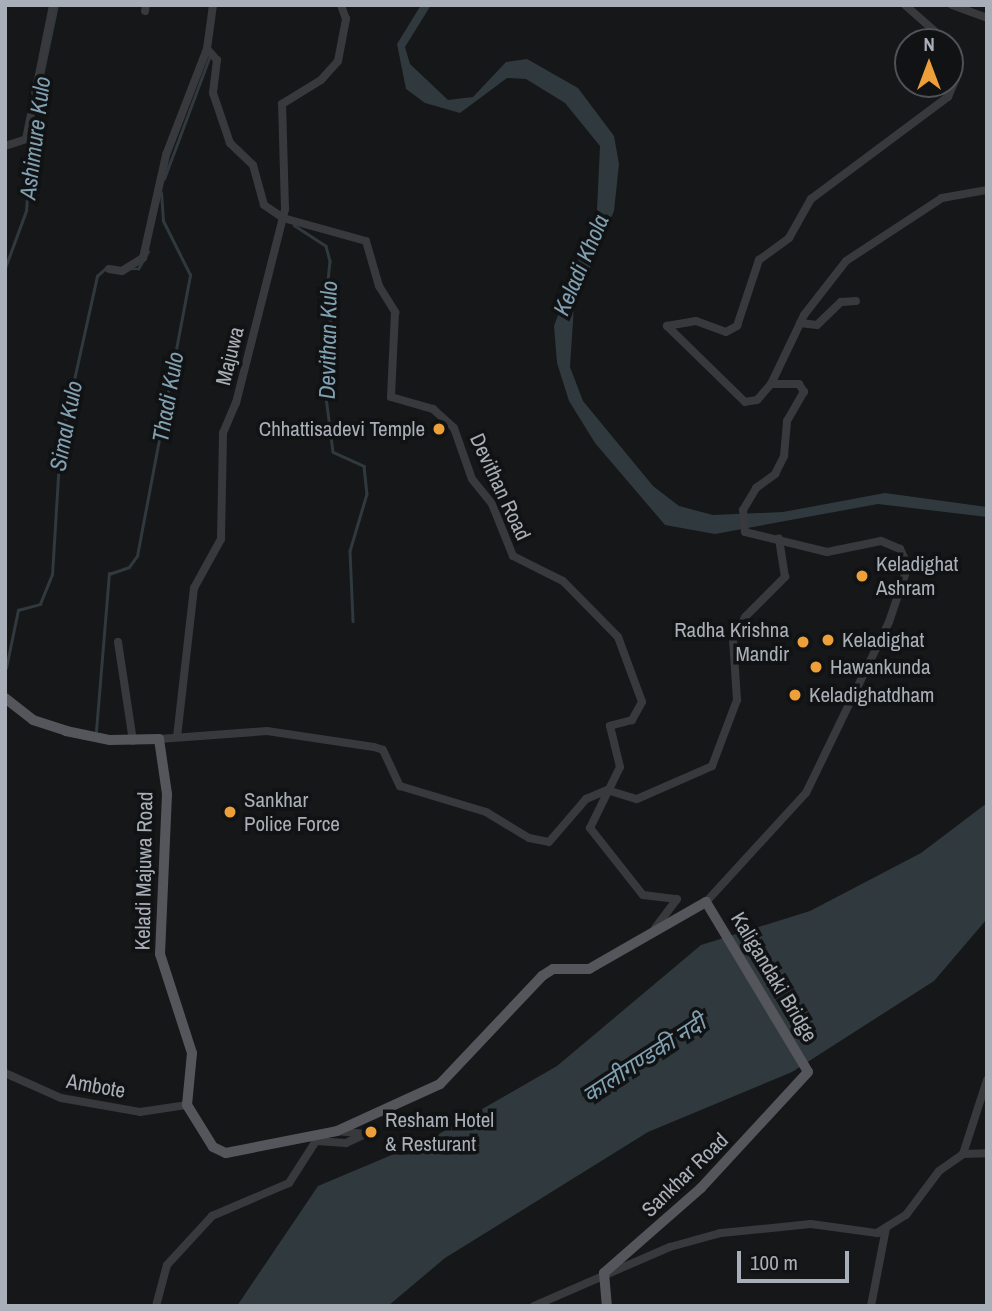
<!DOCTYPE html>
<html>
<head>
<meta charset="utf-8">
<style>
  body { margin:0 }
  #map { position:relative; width:992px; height:1311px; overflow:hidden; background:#161718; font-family:"Archivo Narrow","Noto Sans Devanagari",sans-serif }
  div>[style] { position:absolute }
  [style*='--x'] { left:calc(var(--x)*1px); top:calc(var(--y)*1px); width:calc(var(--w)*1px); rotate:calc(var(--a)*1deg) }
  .water>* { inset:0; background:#2f393e }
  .stream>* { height:2.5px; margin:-1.25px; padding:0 1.25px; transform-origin:1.25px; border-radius:1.25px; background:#2f393e }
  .minor>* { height:8px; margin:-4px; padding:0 4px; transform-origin:4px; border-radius:4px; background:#38393d }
  .major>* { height:10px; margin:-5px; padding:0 5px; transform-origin:5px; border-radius:5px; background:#54565c }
  .dots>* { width:19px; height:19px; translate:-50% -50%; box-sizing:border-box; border:4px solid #111213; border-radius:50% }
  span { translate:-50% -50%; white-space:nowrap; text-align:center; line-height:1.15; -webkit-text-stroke:7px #111213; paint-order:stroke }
  .street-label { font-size:21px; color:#a9afb8 }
  .poi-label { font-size:21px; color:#a9afb8 }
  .right { translate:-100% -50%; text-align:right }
  .left { translate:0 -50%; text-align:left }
  .water-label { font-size:23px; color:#81a0b2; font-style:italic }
  .frame { position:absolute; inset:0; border:7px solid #a9afb8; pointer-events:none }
  .north { position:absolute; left:894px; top:28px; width:70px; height:70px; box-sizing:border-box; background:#111213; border:2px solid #4e5155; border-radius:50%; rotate:0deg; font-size:19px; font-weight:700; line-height:28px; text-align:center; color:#a9afb8 }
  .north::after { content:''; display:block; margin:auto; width:24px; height:32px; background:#ed9f3a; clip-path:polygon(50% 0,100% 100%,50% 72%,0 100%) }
  .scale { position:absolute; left:737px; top:1251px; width:112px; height:32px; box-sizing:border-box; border:4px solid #a9afb8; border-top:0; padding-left:9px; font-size:21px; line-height:24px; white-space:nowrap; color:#a9afb8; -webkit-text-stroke:5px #111213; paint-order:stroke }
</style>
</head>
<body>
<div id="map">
  <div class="water">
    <i style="clip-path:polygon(421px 5px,431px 5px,405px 47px,410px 64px,448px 100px,473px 97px,506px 62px,527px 59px,578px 88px,614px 136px,619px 164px,614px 211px,574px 306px,570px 367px,583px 401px,653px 486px,679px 506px,713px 515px,783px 512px,885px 493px,987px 507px,987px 517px,878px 504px,715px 534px,665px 525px,595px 443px,569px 401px,557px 363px,554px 326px,597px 209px,600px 146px,565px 103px,526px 79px,507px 78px,460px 113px,425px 103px,406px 89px,397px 44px)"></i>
    <i style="clip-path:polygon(987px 803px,987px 919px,934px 981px,792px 1072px,648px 1132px,445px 1258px,388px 1306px,237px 1306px,318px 1186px,432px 1138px,557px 1066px,701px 945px,810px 911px,921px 853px)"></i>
  </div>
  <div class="stream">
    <i style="--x:41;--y:81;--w:78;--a:-78.1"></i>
    <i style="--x:164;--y:179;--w:129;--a:-69.6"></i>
    <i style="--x:294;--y:225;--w:38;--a:33"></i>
    <i style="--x:326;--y:246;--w:16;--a:75"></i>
    <i style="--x:330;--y:261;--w:48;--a:95.9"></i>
    <i style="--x:325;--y:309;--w:19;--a:65"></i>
    <i style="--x:333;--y:326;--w:71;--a:95.6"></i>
    <i style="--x:326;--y:397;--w:55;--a:82.7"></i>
    <i style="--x:333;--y:452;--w:34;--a:24"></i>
    <i style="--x:364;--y:466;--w:28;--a:84"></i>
    <i style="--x:367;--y:494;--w:59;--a:106.6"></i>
    <i style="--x:350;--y:551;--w:70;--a:87.5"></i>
    <i style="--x:5;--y:268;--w:61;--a:-69.8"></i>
    <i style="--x:26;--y:211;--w:90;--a:-85.6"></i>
    <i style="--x:128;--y:269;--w:10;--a:0"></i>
    <i style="--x:138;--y:269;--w:20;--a:-60"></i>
    <i style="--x:6;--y:668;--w:59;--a:-78.3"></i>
    <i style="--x:18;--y:610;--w:23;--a:-15"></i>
    <i style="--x:40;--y:604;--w:31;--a:-68"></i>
    <i style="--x:52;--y:575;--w:132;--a:-86.5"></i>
    <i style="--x:60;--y:443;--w:171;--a:-77.5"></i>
    <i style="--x:97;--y:276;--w:13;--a:-42"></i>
    <i style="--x:5;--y:709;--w:54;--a:90"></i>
    <i style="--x:96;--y:731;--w:158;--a:-85.3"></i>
    <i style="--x:109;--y:574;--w:21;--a:-19"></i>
    <i style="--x:129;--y:567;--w:14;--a:-54"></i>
    <i style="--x:137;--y:556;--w:286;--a:-79.3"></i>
    <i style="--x:190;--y:275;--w:60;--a:-116.6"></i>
    <i style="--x:163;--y:221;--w:28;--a:-94"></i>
  </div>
  <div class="minor">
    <i style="--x:213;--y:5;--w:44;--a:97.8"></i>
    <i style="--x:207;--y:49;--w:15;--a:48"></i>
    <i style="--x:217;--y:60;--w:33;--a:97"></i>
    <i style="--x:213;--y:93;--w:53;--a:71.2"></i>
    <i style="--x:230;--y:143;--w:32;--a:44"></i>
    <i style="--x:253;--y:165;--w:41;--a:74.6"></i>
    <i style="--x:264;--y:205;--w:23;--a:34"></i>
    <i style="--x:283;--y:218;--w:86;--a:15.5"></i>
    <i style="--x:366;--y:241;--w:47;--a:73.9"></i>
    <i style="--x:379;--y:286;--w:31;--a:58"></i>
    <i style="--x:395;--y:312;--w:85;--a:92.7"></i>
    <i style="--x:391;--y:397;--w:44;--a:15.9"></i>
    <i style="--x:433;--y:409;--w:28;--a:42"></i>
    <i style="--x:454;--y:428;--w:54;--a:70.6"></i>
    <i style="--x:472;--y:479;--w:32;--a:51"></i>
    <i style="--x:492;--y:504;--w:56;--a:68"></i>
    <i style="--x:513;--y:556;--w:56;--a:26.6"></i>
    <i style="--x:563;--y:581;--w:78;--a:45.5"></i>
    <i style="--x:618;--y:637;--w:69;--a:69.7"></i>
    <i style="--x:642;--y:702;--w:21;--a:119"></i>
    <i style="--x:632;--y:720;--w:23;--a:165"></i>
    <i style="--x:610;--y:726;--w:42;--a:76.3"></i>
    <i style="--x:620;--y:767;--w:68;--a:116.2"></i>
    <i style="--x:590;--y:828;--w:85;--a:51.7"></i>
    <i style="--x:643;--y:895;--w:34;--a:7"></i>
    <i style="--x:677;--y:899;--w:36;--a:127"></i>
    <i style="--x:905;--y:5;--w:56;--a:41.4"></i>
    <i style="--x:952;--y:5;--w:37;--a:20"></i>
    <i style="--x:145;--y:11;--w:6;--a:-81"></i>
    <i style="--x:5;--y:146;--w:22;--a:-18"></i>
    <i style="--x:26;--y:139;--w:137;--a:-78.6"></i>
    <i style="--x:109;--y:269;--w:13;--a:9"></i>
    <i style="--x:122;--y:271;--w:25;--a:-32"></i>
    <i style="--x:143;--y:258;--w:106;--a:-77.4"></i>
    <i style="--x:166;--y:155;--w:114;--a:-68.9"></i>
    <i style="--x:800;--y:323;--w:17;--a:7"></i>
    <i style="--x:817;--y:325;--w:33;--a:-44"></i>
    <i style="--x:841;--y:302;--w:15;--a:-4"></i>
    <i style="--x:771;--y:384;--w:76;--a:-64.4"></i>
    <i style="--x:804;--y:315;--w:68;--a:-52.1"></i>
    <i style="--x:846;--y:261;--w:115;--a:-33.3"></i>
    <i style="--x:942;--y:198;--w:46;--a:-10.1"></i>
    <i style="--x:118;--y:642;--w:100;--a:81.4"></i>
    <i style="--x:177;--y:737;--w:150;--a:-83.5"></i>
    <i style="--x:194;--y:588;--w:56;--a:-61.1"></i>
    <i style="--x:221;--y:539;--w:106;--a:-88.9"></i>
    <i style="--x:223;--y:433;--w:33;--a:-67"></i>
    <i style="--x:236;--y:403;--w:200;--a:-75.8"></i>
    <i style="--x:285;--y:209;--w:105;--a:-91.6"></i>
    <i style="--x:282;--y:104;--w:46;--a:-31.6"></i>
    <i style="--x:321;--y:80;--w:25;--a:-48"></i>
    <i style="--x:338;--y:61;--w:43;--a:-79.2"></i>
    <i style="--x:346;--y:19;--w:15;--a:-110"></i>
    <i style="--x:159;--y:739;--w:108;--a:-4.2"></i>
    <i style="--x:267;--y:731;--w:108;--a:8.5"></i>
    <i style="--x:374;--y:747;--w:9;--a:18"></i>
    <i style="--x:383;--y:750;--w:40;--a:65"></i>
    <i style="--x:400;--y:786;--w:90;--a:16.8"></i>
    <i style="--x:486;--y:812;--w:50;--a:31.2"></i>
    <i style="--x:529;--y:838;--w:20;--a:11"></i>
    <i style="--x:549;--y:842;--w:57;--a:-49.3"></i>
    <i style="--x:586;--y:799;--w:23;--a:-23"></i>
    <i style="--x:607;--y:790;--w:31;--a:17"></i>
    <i style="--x:637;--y:799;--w:82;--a:-23.7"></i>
    <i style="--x:712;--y:766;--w:71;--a:-69.3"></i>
    <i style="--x:737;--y:700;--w:60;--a:-93.8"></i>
    <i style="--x:733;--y:640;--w:26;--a:-62"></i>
    <i style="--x:745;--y:617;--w:57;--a:-45"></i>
    <i style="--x:785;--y:577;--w:39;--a:-99"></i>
    <i style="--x:706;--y:902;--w:148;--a:-47.5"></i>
    <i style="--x:806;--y:793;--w:190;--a:-64.1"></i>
    <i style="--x:889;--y:622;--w:59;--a:-71.3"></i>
    <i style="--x:908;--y:566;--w:19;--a:-115"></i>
    <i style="--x:900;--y:549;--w:21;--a:-157"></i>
    <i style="--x:881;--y:541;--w:55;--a:168.5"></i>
    <i style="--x:827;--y:552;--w:84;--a:-166.3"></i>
    <i style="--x:745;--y:532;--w:22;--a:-95"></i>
    <i style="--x:743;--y:510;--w:26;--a:-59"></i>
    <i style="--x:756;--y:488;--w:24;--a:-36"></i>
    <i style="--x:775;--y:474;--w:20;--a:-63"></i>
    <i style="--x:784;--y:456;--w:35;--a:-85"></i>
    <i style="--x:787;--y:421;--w:34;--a:-60"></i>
    <i style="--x:804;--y:392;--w:9;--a:-122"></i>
    <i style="--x:799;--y:384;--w:28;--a:180"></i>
    <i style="--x:771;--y:384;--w:21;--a:131"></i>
    <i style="--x:757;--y:400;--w:12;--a:171"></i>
    <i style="--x:745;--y:402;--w:109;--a:-135.7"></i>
    <i style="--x:667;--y:326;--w:29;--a:-10"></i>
    <i style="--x:696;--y:321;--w:32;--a:20"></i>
    <i style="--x:726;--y:332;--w:13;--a:-29"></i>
    <i style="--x:737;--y:326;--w:70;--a:-71.6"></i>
    <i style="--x:759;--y:260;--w:37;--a:-36"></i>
    <i style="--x:789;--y:238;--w:45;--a:-60.6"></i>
    <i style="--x:811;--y:199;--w:171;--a:-36.7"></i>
    <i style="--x:948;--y:97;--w:21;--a:-67"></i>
    <i style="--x:956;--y:78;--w:31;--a:-101"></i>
    <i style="--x:5;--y:1073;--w:61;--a:24.1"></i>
    <i style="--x:61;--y:1098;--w:80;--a:10"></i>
    <i style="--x:140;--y:1112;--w:48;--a:-8.5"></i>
    <i style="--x:963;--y:1154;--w:24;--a:-2"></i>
    <i style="--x:156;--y:1306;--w:42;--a:-75"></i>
    <i style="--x:167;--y:1265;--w:67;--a:-47.4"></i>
    <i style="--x:212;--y:1216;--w:84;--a:-23.2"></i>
    <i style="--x:289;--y:1183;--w:50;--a:-57.3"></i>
    <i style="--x:316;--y:1141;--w:30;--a:4"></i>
    <i style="--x:346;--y:1143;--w:21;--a:-25"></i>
    <i style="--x:365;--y:1134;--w:28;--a:-174"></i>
    <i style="--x:534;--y:1306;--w:148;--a:-23.5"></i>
    <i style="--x:670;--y:1247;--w:53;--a:-15.4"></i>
    <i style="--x:721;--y:1233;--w:90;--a:-5.7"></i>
    <i style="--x:811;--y:1224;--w:67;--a:7.8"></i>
    <i style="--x:877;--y:1233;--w:34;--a:-32"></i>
    <i style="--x:906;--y:1215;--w:55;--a:-53.1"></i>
    <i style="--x:939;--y:1171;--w:29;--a:-35"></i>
    <i style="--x:963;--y:1154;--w:78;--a:-72"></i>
    <i style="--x:871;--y:1306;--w:79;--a:-79.1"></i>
  </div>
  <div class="major">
    <i style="--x:5;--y:698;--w:36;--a:38"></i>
    <i style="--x:33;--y:720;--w:35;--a:18"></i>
    <i style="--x:66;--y:731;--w:45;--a:11.6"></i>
    <i style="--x:110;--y:740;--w:49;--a:-1.2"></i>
    <i style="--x:159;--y:739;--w:56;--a:81.7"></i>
    <i style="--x:167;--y:794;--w:160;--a:92.5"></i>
    <i style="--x:160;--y:954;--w:104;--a:72.1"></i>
    <i style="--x:192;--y:1053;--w:52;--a:95.5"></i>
    <i style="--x:187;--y:1105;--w:49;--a:58.2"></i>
    <i style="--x:213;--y:1147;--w:14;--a:25"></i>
    <i style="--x:226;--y:1153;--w:113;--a:-11.2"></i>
    <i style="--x:337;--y:1131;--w:113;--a:-24.5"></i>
    <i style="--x:440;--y:1084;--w:149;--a:-46.6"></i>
    <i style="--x:542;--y:976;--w:13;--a:-32"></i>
    <i style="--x:553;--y:969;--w:36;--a:0"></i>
    <i style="--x:589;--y:969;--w:135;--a:-29.8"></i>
    <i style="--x:706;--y:902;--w:198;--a:59"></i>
    <i style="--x:808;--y:1072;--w:158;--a:132.7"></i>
    <i style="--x:701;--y:1188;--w:129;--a:138.8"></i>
    <i style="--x:604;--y:1273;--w:33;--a:85"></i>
  </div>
  <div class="dots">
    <i style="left:439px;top:429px;background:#ed9f3a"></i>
    <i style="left:862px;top:576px;background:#ed9f3a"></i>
    <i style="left:828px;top:640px;background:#ed9f3a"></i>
    <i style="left:803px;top:642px;background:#ed9f3a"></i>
    <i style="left:816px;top:667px;background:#ed9f3a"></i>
    <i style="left:795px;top:695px;background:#ed9f3a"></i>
    <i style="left:230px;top:812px;background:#ed9f3a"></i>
    <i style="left:371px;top:1132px;background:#ed9f3a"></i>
  </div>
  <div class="street-label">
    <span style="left:230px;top:356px;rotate:-76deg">Majuwa</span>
    <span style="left:500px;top:487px;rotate:65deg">Devithan Road</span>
    <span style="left:144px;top:871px;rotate:-89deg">Keladi Majuwa Road</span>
    <span style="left:774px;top:977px;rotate:59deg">Kaligandaki Bridge</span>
    <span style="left:96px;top:1086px;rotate:10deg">Ambote</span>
    <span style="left:685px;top:1175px;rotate:-44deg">Sankhar Road</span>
  </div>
  <div class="poi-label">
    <span class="right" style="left:425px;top:429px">Chhattisadevi Temple</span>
    <span class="left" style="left:876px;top:576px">Keladighat<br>Ashram</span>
    <span class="right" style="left:789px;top:642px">Radha Krishna<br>Mandir</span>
    <span class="left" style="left:842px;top:640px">Keladighat</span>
    <span class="left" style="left:830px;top:667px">Hawankunda</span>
    <span class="left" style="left:809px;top:695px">Keladighatdham</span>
    <span class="left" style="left:244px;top:812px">Sankhar<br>Police Force</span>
    <span class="left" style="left:385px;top:1132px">Resham Hotel<br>&amp; Resturant</span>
  </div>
  <div class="water-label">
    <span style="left:35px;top:138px;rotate:-83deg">Ashimure Kulo</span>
    <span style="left:581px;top:265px;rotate:-67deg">Keladi Khola</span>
    <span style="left:328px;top:340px;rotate:-89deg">Devithan Kulo</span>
    <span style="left:168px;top:397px;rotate:-80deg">Thadi Kulo</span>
    <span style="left:66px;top:426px;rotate:-79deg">Simal Kulo</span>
    <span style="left:644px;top:1059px;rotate:-33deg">कालीगण्डकी नदी</span>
  </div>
  <div class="frame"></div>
  <div class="north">N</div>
  <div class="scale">100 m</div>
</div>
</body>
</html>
